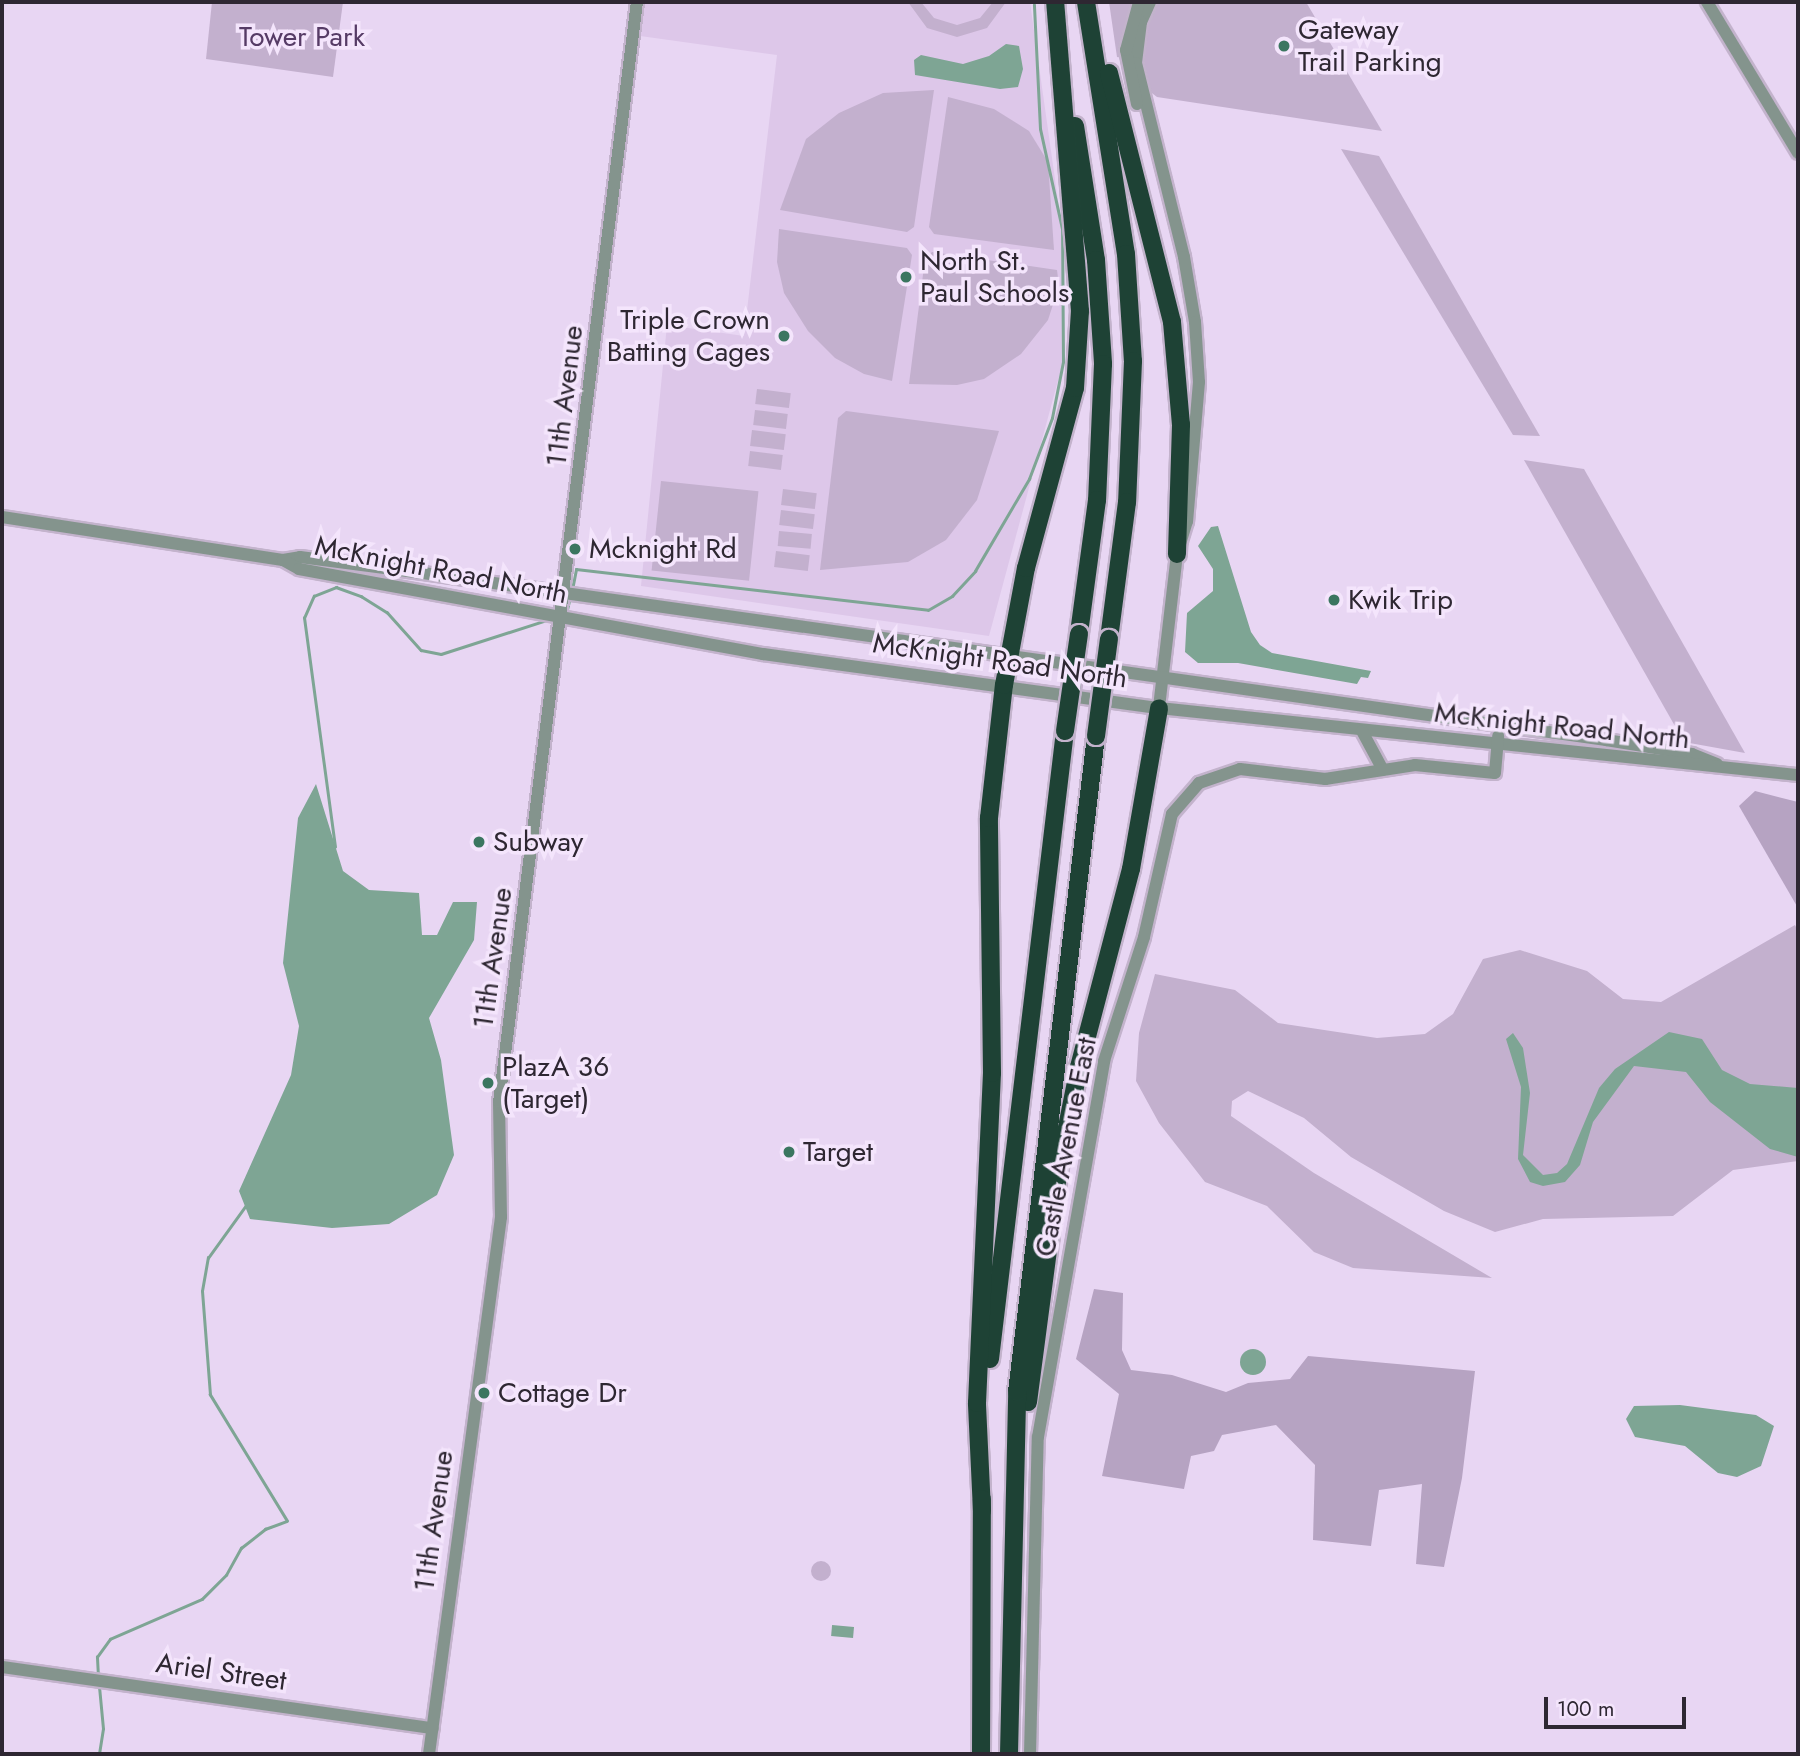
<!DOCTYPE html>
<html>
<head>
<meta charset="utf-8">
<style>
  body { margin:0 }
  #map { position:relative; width:1800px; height:1756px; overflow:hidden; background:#e8d6f3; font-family:Jost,sans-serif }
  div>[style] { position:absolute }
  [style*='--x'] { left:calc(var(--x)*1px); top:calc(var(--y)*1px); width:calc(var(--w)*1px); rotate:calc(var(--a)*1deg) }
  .built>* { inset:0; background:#ddc7e9 }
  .green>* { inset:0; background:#c3b0ce; transform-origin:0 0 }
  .round { border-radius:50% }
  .forest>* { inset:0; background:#b6a3c2 }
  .water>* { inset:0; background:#7ea594; transform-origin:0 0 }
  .stream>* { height:2.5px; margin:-1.25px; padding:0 1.25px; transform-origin:1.25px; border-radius:1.25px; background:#7ea594 }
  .roads { filter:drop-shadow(2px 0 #c3b3cc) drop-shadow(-2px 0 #c3b3cc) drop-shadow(0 2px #c3b3cc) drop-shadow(0 -2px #c3b3cc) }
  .tertiary>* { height:12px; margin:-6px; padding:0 6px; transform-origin:6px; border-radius:6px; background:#84948d }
  .motorway>* { height:18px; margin:-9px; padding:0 9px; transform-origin:9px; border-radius:9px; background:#1e4235 }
  .bridges { filter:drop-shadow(2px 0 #c3b3cc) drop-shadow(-2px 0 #c3b3cc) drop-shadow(0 2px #c3b3cc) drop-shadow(0 -2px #c3b3cc) }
  .motorway-bridge>* { height:18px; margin:-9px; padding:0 9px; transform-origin:9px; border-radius:9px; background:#1e4235 }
  .dots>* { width:19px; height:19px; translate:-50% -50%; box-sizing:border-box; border:4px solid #f4e5fc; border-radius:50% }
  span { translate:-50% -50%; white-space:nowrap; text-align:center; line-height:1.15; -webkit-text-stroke:7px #f4e5fc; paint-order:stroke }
  .poi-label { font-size:28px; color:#2e2732 }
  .left { translate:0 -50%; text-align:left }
  .right { translate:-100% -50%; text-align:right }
  .park-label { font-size:28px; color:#563b66 }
  .street-label { font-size:28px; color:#2e2732 }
  .frame { position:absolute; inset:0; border:4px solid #2e2732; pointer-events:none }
  .scale { position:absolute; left:1544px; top:1697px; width:142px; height:32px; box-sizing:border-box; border:4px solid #2e2732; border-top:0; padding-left:9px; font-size:21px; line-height:24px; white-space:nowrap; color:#2e2732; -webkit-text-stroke:5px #f4e5fc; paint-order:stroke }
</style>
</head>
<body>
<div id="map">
  <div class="built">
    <i style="clip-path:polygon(638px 2px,1030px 2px,1062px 229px,1063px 362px,989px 636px,641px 586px,667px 325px,744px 336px,777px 55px,633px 35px)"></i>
  </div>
  <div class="green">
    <i style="clip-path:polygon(212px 2px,343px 2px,333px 77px,206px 59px)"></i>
    <i style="clip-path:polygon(908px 2px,921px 2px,934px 18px,957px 25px,980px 18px,993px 2px,1006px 2px,987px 28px,957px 37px,927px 28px)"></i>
    <i style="clip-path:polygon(1109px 2px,1134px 2px,1123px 58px,1117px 57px)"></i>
    <i style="clip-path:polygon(1155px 2px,1306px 2px,1382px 131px,1157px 97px,1148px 90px,1141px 67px,1145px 24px)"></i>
    <i style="clip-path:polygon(934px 90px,914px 227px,907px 232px,780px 210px,806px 139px,839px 113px,883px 93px)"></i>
    <i style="clip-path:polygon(948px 97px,994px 109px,1029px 131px,1048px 162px,1054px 250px,934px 234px,929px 227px)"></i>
    <i style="clip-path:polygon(1341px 149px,1379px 156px,1540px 436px,1513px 435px)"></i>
    <i style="clip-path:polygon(779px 229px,907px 248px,912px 255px,892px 381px,864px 374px,835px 358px,808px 331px,784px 293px,777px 262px)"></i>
    <i style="clip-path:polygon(932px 252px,1057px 270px,1059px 286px,1048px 320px,1021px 354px,984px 379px,957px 385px,909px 384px,925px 259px)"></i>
    <i style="left:757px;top:389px;width:34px;height:15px;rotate:7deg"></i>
    <i style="left:755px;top:410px;width:33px;height:15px;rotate:7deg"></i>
    <i style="clip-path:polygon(846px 411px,999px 431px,977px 500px,946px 540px,908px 562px,820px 570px,838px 418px)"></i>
    <i style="left:752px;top:430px;width:34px;height:16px;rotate:7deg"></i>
    <i style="left:750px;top:451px;width:33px;height:15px;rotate:7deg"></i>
    <i style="clip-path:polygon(1524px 460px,1584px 469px,1745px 753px,1684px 742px)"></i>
    <i style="left:661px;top:481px;width:98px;height:90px;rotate:6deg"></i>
    <i style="left:783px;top:489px;width:34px;height:16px;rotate:7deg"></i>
    <i style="left:781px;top:510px;width:34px;height:15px;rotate:7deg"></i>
    <i style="left:779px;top:531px;width:33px;height:15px;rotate:5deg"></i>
    <i style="left:776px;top:551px;width:34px;height:16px;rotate:7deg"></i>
    <i style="clip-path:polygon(1795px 925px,1798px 931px,1798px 1161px,1733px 1170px,1673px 1216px,1543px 1219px,1495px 1232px,1444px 1211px,1351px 1157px,1304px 1118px,1248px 1091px,1232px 1101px,1231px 1116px,1314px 1173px,1492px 1278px,1353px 1268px,1314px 1252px,1267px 1206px,1205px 1182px,1159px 1123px,1136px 1081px,1139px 1033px,1155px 974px,1235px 990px,1278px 1023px,1377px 1038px,1425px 1034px,1453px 1014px,1483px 959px,1520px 950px,1587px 971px,1623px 999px,1661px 1002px)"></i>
    <i class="round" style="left:811px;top:1561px;width:20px;height:20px"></i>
  </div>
  <div class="forest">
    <i style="clip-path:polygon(1755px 791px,1798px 802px,1798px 908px,1739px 806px)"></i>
    <i style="clip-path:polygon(1094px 1289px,1123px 1293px,1122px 1350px,1131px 1370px,1172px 1375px,1226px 1392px,1248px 1383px,1290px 1379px,1308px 1356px,1475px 1371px,1462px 1478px,1444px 1567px,1416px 1564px,1422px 1484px,1379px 1490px,1371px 1546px,1313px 1540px,1315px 1465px,1276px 1425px,1222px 1435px,1214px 1451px,1191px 1456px,1184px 1489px,1102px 1476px,1119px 1394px,1076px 1359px)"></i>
  </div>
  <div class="water">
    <i style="clip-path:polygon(1006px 44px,1019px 46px,1023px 69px,1018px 87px,1000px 89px,915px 75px,914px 60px,921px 55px,963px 64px,989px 56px)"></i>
    <i style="clip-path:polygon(1218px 526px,1251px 632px,1260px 645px,1272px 653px,1371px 671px,1368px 678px,1361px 677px,1357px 684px,1238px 663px,1198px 663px,1185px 652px,1187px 613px,1213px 591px,1213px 569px,1198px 546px,1211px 527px)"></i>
    <i style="clip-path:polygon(316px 784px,343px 871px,369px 890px,419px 893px,422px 935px,437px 935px,453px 902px,477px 902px,474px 940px,429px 1018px,441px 1060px,454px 1155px,437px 1195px,389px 1224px,332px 1228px,250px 1219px,239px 1191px,291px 1075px,299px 1026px,283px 963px,298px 818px)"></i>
    <i style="clip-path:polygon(1669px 1032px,1702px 1039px,1722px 1070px,1750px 1084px,1798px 1088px,1798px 1157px,1770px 1149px,1710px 1102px,1686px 1072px,1634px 1066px,1593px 1122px,1580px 1165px,1565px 1182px,1543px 1186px,1530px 1182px,1518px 1159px,1521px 1087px,1506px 1039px,1513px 1033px,1523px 1048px,1530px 1093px,1523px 1155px,1543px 1175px,1557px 1173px,1567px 1164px,1599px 1088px,1615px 1069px)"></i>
    <i class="round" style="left:1240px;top:1349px;width:26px;height:26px"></i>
    <i style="clip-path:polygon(1680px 1405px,1756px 1415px,1774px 1426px,1761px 1466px,1737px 1477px,1718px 1473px,1685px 1446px,1635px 1437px,1626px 1419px,1634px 1406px)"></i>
    <i style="left:854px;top:1627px;width:11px;height:22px;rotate:95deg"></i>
  </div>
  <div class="stream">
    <i style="--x:572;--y:590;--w:21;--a:-79"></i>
    <i style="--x:576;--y:569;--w:354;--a:6.6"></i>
    <i style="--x:928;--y:610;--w:28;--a:-30"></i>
    <i style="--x:952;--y:596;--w:34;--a:-47"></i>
    <i style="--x:975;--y:571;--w:107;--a:-59.6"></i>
    <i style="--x:1029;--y:479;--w:65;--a:-69.3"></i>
    <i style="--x:1052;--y:418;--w:57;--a:-78.9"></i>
    <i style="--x:1063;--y:362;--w:133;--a:-90.4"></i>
    <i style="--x:1062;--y:229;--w:102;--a:-102.4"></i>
    <i style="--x:1040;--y:129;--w:124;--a:-92.8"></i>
    <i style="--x:566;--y:614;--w:17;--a:-77"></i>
    <i style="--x:335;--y:847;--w:231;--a:-97.7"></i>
    <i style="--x:304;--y:618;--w:24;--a:-66"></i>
    <i style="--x:314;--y:596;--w:24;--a:-22"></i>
    <i style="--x:336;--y:587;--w:27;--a:20"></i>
    <i style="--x:361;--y:596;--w:31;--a:32"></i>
    <i style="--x:387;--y:612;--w:51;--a:48.2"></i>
    <i style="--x:421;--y:650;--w:20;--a:11"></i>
    <i style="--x:441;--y:654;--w:111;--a:-17.8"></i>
    <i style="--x:98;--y:1677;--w:20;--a:-93"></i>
    <i style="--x:97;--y:1657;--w:22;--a:-54"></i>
    <i style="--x:110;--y:1639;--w:100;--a:-23.5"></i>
    <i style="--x:202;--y:1599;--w:34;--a:-45"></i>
    <i style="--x:226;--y:1575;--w:31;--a:-61"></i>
    <i style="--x:241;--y:1548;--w:31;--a:-38"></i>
    <i style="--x:265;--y:1529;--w:23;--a:-20"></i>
    <i style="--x:287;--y:1521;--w:148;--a:-121.4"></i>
    <i style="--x:210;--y:1395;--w:104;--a:-94.4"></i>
    <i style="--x:202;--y:1291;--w:34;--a:-80"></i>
    <i style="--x:208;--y:1258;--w:67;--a:-54.2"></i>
    <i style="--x:99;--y:1754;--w:25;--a:-81"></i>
    <i style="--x:103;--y:1729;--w:42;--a:-95.4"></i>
  </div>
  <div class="roads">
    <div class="tertiary">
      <i style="--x:1150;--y:2;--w:22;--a:114"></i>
      <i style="--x:1141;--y:22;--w:41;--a:97"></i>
      <i style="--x:1136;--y:63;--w:200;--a:76.1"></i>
      <i style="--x:1184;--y:257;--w:66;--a:80.4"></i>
      <i style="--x:1195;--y:322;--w:60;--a:86.2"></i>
      <i style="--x:1199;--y:382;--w:140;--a:94.9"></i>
      <i style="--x:1187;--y:521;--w:34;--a:107"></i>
      <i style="--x:1177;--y:554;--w:155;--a:96.7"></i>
      <i style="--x:1707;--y:2;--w:176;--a:58.9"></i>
      <i style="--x:1137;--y:104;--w:55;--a:-101.5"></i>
      <i style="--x:1126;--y:50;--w:50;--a:-74.8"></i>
      <i style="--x:2;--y:517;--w:284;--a:8.7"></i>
      <i style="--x:283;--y:560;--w:17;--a:-10"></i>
      <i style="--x:300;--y:557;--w:124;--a:7.4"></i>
      <i style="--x:423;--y:573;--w:1195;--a:8.04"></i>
      <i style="--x:1606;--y:740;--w:87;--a:9.2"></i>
      <i style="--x:1692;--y:754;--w:27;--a:22"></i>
      <i style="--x:283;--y:560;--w:18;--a:29"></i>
      <i style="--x:299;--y:569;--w:472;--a:10.4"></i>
      <i style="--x:763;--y:654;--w:400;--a:7.8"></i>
      <i style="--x:1159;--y:708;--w:643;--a:5.99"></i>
      <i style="--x:1362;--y:731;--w:44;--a:61.7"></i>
      <i style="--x:2;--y:1667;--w:435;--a:8.1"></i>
      <i style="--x:429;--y:1754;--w:542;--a:-82.36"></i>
      <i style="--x:501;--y:1217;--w:115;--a:-91"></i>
      <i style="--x:499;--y:1102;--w:1109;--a:-82.85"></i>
      <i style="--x:1030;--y:1754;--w:317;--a:-88.6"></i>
      <i style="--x:1038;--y:1437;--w:382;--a:-80"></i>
      <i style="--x:1104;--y:1061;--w:130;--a:-72.1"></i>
      <i style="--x:1144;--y:937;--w:126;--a:-77.2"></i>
      <i style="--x:1172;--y:814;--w:41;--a:-48.9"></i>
      <i style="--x:1199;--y:783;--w:43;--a:-18.9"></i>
      <i style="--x:1240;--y:769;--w:86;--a:6.7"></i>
      <i style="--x:1325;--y:779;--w:91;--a:-8.8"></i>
      <i style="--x:1415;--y:765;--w:80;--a:5.7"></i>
      <i style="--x:1495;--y:773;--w:37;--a:-85"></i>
    </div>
    <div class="motorway">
      <i style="--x:1086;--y:2;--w:255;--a:81"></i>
      <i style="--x:1126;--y:254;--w:107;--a:86.3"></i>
      <i style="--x:1133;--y:361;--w:141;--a:92.4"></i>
      <i style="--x:1127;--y:502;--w:138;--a:97.5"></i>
      <i style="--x:1109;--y:73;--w:257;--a:75.8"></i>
      <i style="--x:1172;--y:322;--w:103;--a:85"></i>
      <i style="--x:1181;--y:425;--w:129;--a:91.8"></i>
      <i style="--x:1075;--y:126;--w:136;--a:81.1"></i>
      <i style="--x:1096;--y:260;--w:104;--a:86.1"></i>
      <i style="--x:1103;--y:364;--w:136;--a:92.5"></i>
      <i style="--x:1097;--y:500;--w:135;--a:97.7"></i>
      <i style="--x:990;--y:1359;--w:632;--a:-83.19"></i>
      <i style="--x:1028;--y:1402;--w:237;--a:-82.5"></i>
      <i style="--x:1059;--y:1167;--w:102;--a:-78.7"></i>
      <i style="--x:1079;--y:1067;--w:205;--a:-75.3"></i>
      <i style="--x:1131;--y:869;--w:163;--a:-80.1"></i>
      <i style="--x:982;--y:1511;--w:108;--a:-92.7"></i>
      <i style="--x:977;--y:1403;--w:330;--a:-87.4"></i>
      <i style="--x:992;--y:1073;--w:255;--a:-90.7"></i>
      <i style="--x:989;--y:818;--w:134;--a:-83.6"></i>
      <i style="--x:1004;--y:685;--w:119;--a:-79.4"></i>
      <i style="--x:1026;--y:568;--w:187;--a:-74.8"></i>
      <i style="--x:1075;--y:388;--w:77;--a:-86.3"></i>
      <i style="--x:1080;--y:311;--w:310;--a:-94.6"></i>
      <i style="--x:981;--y:1754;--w:255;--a:-89.8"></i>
      <i style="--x:1009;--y:1754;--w:362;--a:-88.7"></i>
      <i style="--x:1017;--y:1392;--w:661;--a:-83.13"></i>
    </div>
  </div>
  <div class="bridges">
    <div class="motorway-bridge">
      <i style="--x:1065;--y:731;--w:98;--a:-81.8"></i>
      <i style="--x:1096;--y:736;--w:98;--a:-82.4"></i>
    </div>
  </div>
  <div class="dots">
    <i style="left:1284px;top:46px;background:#3b7660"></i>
    <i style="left:906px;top:277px;background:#3b7660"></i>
    <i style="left:784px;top:336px;background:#3b7660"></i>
    <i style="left:575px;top:549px;background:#3b7660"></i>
    <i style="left:1334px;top:600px;background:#3b7660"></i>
    <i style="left:479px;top:842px;background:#3b7660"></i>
    <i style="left:488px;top:1083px;background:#3b7660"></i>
    <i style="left:789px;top:1152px;background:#3b7660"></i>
    <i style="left:484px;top:1393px;background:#3b7660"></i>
  </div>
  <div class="poi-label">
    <span class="left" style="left:1298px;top:46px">Gateway<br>Trail Parking</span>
    <span class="left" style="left:920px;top:277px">North St.<br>Paul Schools</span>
    <span class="right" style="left:770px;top:336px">Triple Crown<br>Batting Cages</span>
    <span class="left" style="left:589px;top:549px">Mcknight Rd</span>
    <span class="left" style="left:1348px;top:600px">Kwik Trip</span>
    <span class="left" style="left:493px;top:842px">Subway</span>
    <span class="left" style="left:502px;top:1083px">PlazA 36<br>(Target)</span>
    <span class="left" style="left:803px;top:1152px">Target</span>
    <span class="left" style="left:498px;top:1393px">Cottage Dr</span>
  </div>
  <div class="park-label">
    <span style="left:302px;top:37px">Tower Park</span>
  </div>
  <div class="street-label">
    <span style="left:565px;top:396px;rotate:-83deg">11th Avenue</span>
    <span style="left:441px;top:570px;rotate:11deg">McKnight Road North</span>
    <span style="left:1000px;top:661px;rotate:8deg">McKnight Road North</span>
    <span style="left:1562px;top:726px;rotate:6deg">McKnight Road North</span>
    <span style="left:493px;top:958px;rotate:-82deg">11th Avenue</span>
    <span style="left:1066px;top:1147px;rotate:-79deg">Castle Avenue East</span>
    <span style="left:434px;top:1521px;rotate:-82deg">11th Avenue</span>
    <span style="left:221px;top:1672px;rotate:8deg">Ariel Street</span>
  </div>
  <div class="frame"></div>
  <div class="scale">100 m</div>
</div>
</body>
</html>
